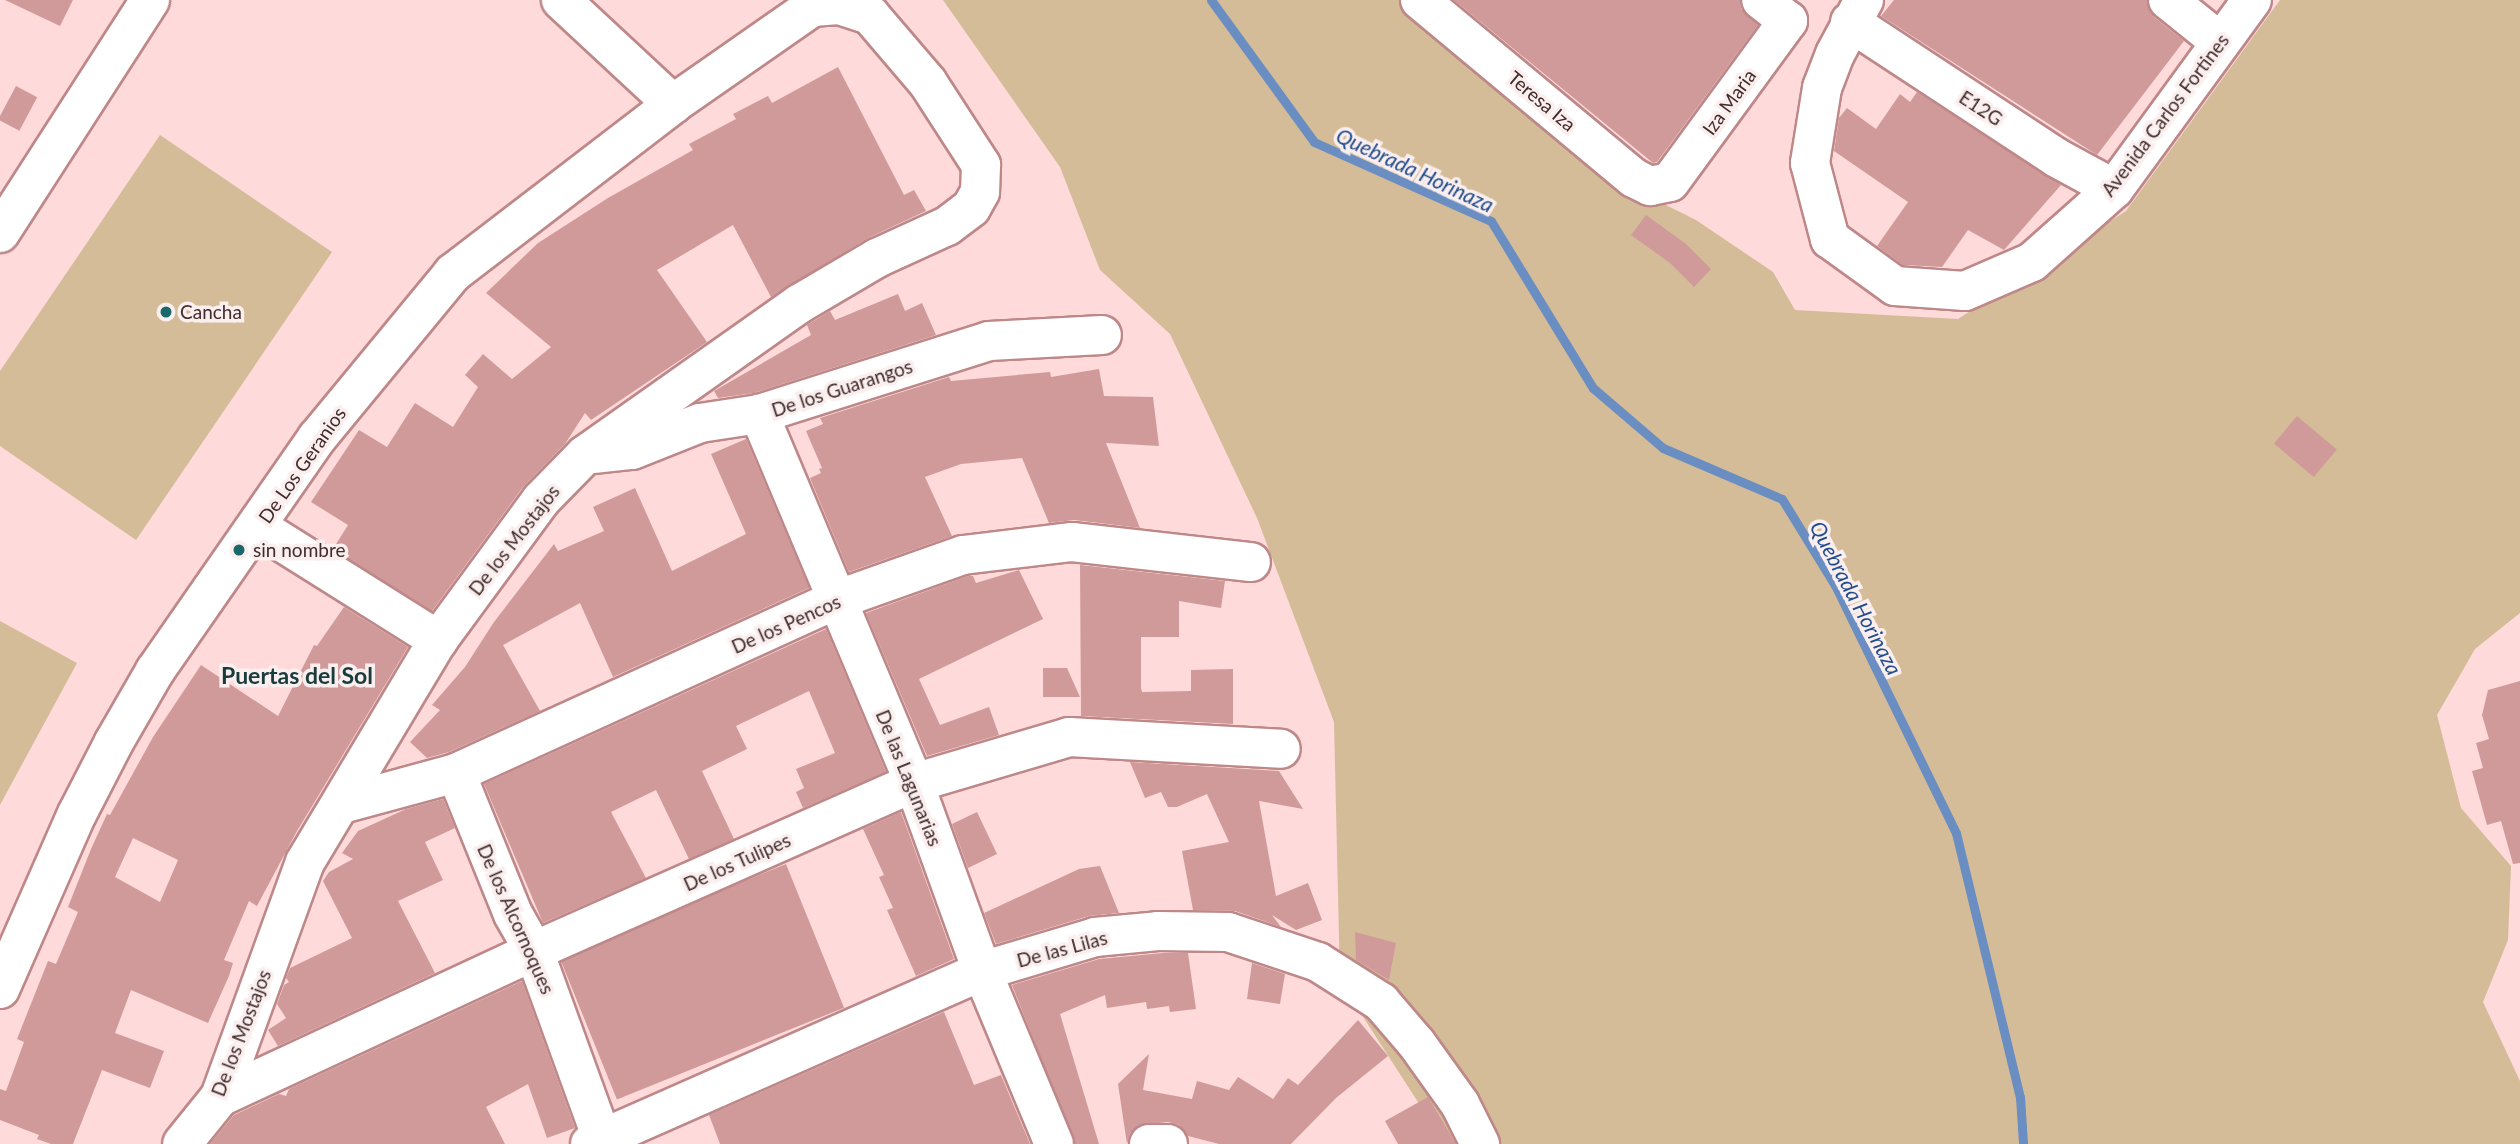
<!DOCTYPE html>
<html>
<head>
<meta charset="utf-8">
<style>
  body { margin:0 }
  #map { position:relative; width:2520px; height:1144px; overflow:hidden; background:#fedada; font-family:Lato,sans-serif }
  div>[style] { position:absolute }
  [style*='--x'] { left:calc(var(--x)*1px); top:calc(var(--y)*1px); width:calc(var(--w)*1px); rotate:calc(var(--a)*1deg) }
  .green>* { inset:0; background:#d4bc98 }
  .stream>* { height:9px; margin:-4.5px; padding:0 4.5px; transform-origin:4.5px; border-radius:4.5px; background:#6a8ec2 }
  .building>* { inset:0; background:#d19a9a; transform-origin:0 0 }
  .roads { filter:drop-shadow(2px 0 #be8889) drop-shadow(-2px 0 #be8889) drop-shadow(0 2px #be8889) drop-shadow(0 -2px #be8889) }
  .minor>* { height:38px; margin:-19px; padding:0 19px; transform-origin:19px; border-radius:19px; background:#fff }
  .dots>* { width:19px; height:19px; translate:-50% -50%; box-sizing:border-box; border:4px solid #faeeee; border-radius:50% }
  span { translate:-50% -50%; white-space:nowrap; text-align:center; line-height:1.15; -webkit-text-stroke:7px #faeeee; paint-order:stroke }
  .street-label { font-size:19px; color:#412b2b }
  .poi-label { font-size:19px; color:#412b2b }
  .left { translate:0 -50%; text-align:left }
  .water-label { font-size:21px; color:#1f4c8d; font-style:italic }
  .quarter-label { font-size:23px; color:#183b3c; font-weight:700 }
</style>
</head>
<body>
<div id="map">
  <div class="green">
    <i style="clip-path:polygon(943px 0,1420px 0,1646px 195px,1696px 220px,1773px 272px,1795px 310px,1958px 319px,2126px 211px,2280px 0,2520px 0,2520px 613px,2475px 649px,2437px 715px,2461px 808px,2511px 866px,2508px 940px,2483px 1002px,2520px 1081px,2520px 1144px,1445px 1144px,1340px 981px,1334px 722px,1257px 518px,1170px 334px,1100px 270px,1060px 167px)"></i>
    <i style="clip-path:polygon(160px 135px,332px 252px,136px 540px,0 446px,0 371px)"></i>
    <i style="clip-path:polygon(0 621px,77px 663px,0 805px)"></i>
  </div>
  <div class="stream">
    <i style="--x:1211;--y:0;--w:175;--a:54"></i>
    <i style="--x:1314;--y:142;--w:194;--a:24.1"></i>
    <i style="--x:1491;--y:221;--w:196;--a:58.6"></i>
    <i style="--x:1593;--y:388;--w:92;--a:40.6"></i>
    <i style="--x:1663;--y:448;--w:129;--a:23.2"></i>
    <i style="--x:1782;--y:499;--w:101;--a:58.4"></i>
    <i style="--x:1835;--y:585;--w:276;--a:64"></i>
    <i style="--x:1956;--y:833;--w:272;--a:76.4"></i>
    <i style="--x:2020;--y:1097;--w:47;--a:86.3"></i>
  </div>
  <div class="building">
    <i style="clip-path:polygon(5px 0,73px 0,60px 26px)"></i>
    <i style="clip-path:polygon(1454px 0,1740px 0,1741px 9px,1758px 25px,1657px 162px,1653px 163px)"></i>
    <i style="clip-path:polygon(1894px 0,2147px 0,2154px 17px,2184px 41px,2097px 155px,1881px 16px)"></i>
    <i style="clip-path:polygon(838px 67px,904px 195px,914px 190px,926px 211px,866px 239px,771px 297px,733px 225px,657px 270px,707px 342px,591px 420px,585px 413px,565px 444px,523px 487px,432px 611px,333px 549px,348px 525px,311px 502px,359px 430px,387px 447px,415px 403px,453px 427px,478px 387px,465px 375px,483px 354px,512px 379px,551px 347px,486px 293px,538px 243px,608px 198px,693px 150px,689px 144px,736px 119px,733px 114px,768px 96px,772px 103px)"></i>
    <i style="left:16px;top:86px;width:24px;height:38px;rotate:28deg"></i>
    <i style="clip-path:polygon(1917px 92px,2061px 185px,2004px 250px,1968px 230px,1942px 267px,1903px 265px,1877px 246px,1908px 202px,1834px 151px,1839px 118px,1847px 108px,1876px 129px,1900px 94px,1910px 102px)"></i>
    <i style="clip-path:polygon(1646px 215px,1686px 244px,1711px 269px,1694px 287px,1670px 263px,1631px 235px)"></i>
    <i style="clip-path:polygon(898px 294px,905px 311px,922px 303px,936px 335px,754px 393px,718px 398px,714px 391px,811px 335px,807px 325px,830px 311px,835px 320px)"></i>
    <i style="clip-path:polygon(1099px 369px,1104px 396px,1153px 397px,1159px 446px,1106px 443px,1140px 528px,1074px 520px,1049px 523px,1022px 458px,961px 464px,925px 477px,952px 536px,849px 572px,810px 478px,821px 473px,819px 469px,822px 468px,806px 431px,823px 424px,820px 418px,949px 377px,951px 381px,1050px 372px,1051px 377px)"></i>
    <i style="left:2297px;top:416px;width:52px;height:36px;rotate:40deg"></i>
    <i style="clip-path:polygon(746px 439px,809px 588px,613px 677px,580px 603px,503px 645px,540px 711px,449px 752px,427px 758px,410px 742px,440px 710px,432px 705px,465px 667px,494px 622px,554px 544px,558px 551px,604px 531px,593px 507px,635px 488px,672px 571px,746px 534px,711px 454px)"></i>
    <i style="clip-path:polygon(1080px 565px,1225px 581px,1221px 608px,1179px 601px,1179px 637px,1141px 637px,1141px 688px,1142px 692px,1191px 691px,1191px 670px,1233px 669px,1233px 724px,1081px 716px)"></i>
    <i style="clip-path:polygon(1019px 570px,1043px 619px,919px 679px,940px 725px,989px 707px,999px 735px,927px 756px,866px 613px,968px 576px,973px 576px,976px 583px)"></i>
    <i style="clip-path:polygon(evenodd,344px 607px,408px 647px,297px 831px,257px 906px,249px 901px,224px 960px,233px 963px,229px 976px,208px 1023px,131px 990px,115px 1033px,164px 1051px,150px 1088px,102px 1070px,73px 1144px,51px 1144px,37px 1139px,39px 1135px,0 1120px,0 1089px,6px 1091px,24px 1042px,17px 1039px,48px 961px,56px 964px,78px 912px,68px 907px,91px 849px,107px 814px,110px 815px,153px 737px,201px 665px,278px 716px,314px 645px,317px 646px,344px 607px,133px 838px,178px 860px,160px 902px,115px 877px,133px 838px)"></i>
    <i style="clip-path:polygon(826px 629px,886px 772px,803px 808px,796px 792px,804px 788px,796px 769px,835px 753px,809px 691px,736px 726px,747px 749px,702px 771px,734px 839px,689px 859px,656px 790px,611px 812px,646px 878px,543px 923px,484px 784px)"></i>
    <i style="clip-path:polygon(1043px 668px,1067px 668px,1080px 697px,1043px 697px)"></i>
    <i style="clip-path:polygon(2520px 681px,2520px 863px,2513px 864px,2501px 821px,2487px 825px,2472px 771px,2483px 768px,2476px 743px,2489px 739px,2482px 715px,2488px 690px)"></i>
    <i style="clip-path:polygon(1130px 762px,1279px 771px,1303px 809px,1259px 801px,1276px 896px,1308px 883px,1322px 920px,1296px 930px,1272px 915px,1281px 927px,1235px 911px,1193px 910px,1182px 851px,1229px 842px,1207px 794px,1177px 807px,1168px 807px,1161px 792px,1145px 798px)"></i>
    <i style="clip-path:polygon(443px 799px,455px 828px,425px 842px,443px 880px,398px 901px,435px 973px,278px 1046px,268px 1030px,286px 1018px,277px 1004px,284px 985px,289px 982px,286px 978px,290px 968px,352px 938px,323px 881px,329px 872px,353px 859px,342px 853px,358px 831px,406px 809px)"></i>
    <i style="clip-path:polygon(901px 812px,954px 959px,916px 976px,887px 910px,893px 908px,879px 877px,884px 875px,863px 829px)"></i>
    <i style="clip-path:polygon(977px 812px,997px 854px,968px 868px,952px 824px)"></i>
    <i style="left:786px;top:864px;width:155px;height:245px;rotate:68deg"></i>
    <i style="clip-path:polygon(1100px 866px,1119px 913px,1089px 916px,996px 944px,984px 913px,1079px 869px)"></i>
    <i style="clip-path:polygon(1355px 932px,1396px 943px,1389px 980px,1356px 960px)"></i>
    <i style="clip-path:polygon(1163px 953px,1188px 953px,1196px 1009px,1170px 1012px,1169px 1006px,1147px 1009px,1146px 1002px,1107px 1008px,1105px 995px,1060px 1014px,1099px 1144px,1075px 1144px,1012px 985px,1099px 959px)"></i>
    <i style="clip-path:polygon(1252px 963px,1285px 974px,1280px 1004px,1247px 999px)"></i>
    <i style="clip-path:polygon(522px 981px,575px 1128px,547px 1138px,528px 1084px,486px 1107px,505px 1144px,210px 1144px,234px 1115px,279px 1094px,286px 1096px,289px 1089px)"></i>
    <i style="clip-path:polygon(944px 1012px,974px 1085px,1001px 1075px,1030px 1144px,720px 1144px,709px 1115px)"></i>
    <i style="clip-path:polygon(1358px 1020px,1388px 1056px,1336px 1098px,1291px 1144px,1219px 1144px,1188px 1136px,1179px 1125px,1168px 1122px,1139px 1125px,1130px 1133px,1127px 1144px,1118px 1084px,1149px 1054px,1143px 1090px,1192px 1099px,1197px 1081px,1229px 1090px,1238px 1077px,1273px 1099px,1288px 1078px,1298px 1085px)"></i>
    <i style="clip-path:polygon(1428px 1097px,1456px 1144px,1398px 1144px,1385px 1121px)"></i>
  </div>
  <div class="roads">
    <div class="minor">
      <i style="--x:561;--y:0;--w:153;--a:42.9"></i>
      <i style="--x:1420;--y:0;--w:278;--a:39.8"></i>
      <i style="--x:1634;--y:178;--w:18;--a:27"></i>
      <i style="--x:1650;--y:186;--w:20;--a:-11"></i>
      <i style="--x:1670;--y:182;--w:200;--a:-53.8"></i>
      <i style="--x:1788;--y:21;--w:34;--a:-142"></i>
      <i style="--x:1864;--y:0;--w:61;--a:118.2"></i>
      <i style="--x:1835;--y:54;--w:36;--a:111"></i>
      <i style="--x:1822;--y:88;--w:76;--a:99.1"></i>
      <i style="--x:1810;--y:163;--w:79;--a:75.3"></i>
      <i style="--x:1830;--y:239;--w:80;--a:35.9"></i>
      <i style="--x:1895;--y:286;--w:70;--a:4.1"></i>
      <i style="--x:1965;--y:291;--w:73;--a:-23.4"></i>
      <i style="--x:2032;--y:262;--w:110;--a:-41.7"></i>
      <i style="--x:2114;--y:189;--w:234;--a:-53.9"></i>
      <i style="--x:2168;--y:0;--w:67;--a:38.9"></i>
      <i style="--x:1850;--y:22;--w:248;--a:33.3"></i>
      <i style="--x:2057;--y:158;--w:65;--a:28.5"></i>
      <i style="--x:0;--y:233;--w:277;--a:-57.2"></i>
      <i style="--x:759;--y:414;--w:400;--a:67.2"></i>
      <i style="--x:914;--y:783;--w:200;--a:70.1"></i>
      <i style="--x:982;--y:971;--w:187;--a:67.4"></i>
      <i style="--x:593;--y:454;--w:39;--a:-6"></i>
      <i style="--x:632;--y:450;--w:73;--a:-21.7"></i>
      <i style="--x:700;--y:423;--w:60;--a:-8.7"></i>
      <i style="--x:759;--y:414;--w:241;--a:-17.6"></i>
      <i style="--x:989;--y:341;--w:113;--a:-3"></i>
      <i style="--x:258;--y:527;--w:213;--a:32.1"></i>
      <i style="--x:456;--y:773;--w:152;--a:68"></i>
      <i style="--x:513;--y:914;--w:43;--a:60.4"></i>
      <i style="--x:534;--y:951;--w:205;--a:70.1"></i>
      <i style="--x:342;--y:804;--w:118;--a:-15.2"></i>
      <i style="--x:456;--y:773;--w:418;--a:-24.5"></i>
      <i style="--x:836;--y:600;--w:135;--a:-19.5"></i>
      <i style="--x:963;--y:555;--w:110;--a:-6.8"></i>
      <i style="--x:1072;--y:542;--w:180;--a:6.4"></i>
      <i style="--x:0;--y:989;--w:191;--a:-66.3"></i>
      <i style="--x:77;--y:814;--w:81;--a:-62.8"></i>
      <i style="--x:114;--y:742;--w:82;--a:-60"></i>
      <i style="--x:155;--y:671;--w:284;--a:-55.2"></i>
      <i style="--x:317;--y:438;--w:214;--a:-50.5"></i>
      <i style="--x:453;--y:273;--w:277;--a:-37.5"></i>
      <i style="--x:673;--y:104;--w:169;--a:-34.9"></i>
      <i style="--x:812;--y:7;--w:27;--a:-4"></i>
      <i style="--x:839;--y:5;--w:33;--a:18"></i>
      <i style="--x:870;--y:15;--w:89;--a:49.5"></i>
      <i style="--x:928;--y:83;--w:98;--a:57.1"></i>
      <i style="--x:981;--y:165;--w:27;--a:92"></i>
      <i style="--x:980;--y:192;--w:18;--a:119"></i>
      <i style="--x:971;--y:208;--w:30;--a:143"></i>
      <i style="--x:947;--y:226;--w:77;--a:155.4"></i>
      <i style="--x:877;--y:258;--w:91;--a:149.5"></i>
      <i style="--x:799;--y:304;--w:262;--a:144.8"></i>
      <i style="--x:585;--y:455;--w:63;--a:134.4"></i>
      <i style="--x:541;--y:500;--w:174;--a:126.3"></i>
      <i style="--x:438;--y:640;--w:259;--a:120.9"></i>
      <i style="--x:305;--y:862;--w:250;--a:109.9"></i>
      <i style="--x:220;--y:1097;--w:60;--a:129"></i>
      <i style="--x:220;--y:1097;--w:346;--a:-24.9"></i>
      <i style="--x:534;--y:951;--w:415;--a:-23.9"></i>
      <i style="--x:914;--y:783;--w:162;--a:-16.5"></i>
      <i style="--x:1069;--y:737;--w:212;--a:3.2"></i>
      <i style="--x:590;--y:1144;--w:428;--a:-23.8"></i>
      <i style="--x:982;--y:971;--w:118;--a:-16.7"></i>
      <i style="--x:1095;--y:937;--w:63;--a:-5.4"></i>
      <i style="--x:1158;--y:931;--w:70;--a:0.8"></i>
      <i style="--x:1228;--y:932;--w:95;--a:18.4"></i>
      <i style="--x:1318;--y:962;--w:75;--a:32.4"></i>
      <i style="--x:1381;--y:1002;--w:55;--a:49.4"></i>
      <i style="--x:1417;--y:1044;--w:74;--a:54.4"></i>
      <i style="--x:1460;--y:1104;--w:45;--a:63.4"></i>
      <i style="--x:1149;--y:1144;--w:19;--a:0"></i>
    </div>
  </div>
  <div class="dots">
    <i style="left:166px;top:312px;background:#1b686b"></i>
    <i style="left:239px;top:550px;background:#1b686b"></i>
  </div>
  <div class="street-label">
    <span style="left:1542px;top:101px;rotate:40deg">Teresa Iza</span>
    <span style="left:1729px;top:102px;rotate:-54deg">Iza Maria</span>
    <span style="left:1981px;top:108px;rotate:33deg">E12G</span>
    <span style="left:2165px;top:115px;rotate:-53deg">Avenida Carlos Fortines</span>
    <span style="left:842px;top:388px;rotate:-18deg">De los Guarangos</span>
    <span style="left:302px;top:465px;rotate:-55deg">De Los Geranios</span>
    <span style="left:514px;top:540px;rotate:-52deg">De los Mostajos</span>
    <span style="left:786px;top:624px;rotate:-24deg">De los Pencos</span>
    <span style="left:909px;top:778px;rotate:68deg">De las Lagunarias</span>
    <span style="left:737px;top:862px;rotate:-24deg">De los Tulipes</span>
    <span style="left:516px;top:919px;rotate:66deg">De los Alcornoques</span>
    <span style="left:1062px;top:949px;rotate:-15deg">De las Lilas</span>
    <span style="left:241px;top:1033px;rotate:-69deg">De los Mostajos</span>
  </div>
  <div class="poi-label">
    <span class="left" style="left:180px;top:312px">Cancha</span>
    <span class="left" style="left:253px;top:550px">sin nombre</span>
  </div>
  <div class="water-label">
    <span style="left:1415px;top:170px;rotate:25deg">Quebrada Horinaza</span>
    <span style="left:1856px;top:598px;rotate:62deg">Quebrada Horinaza</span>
  </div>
  <div class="quarter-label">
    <span style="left:297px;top:675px">Puertas del Sol</span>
  </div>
</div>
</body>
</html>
